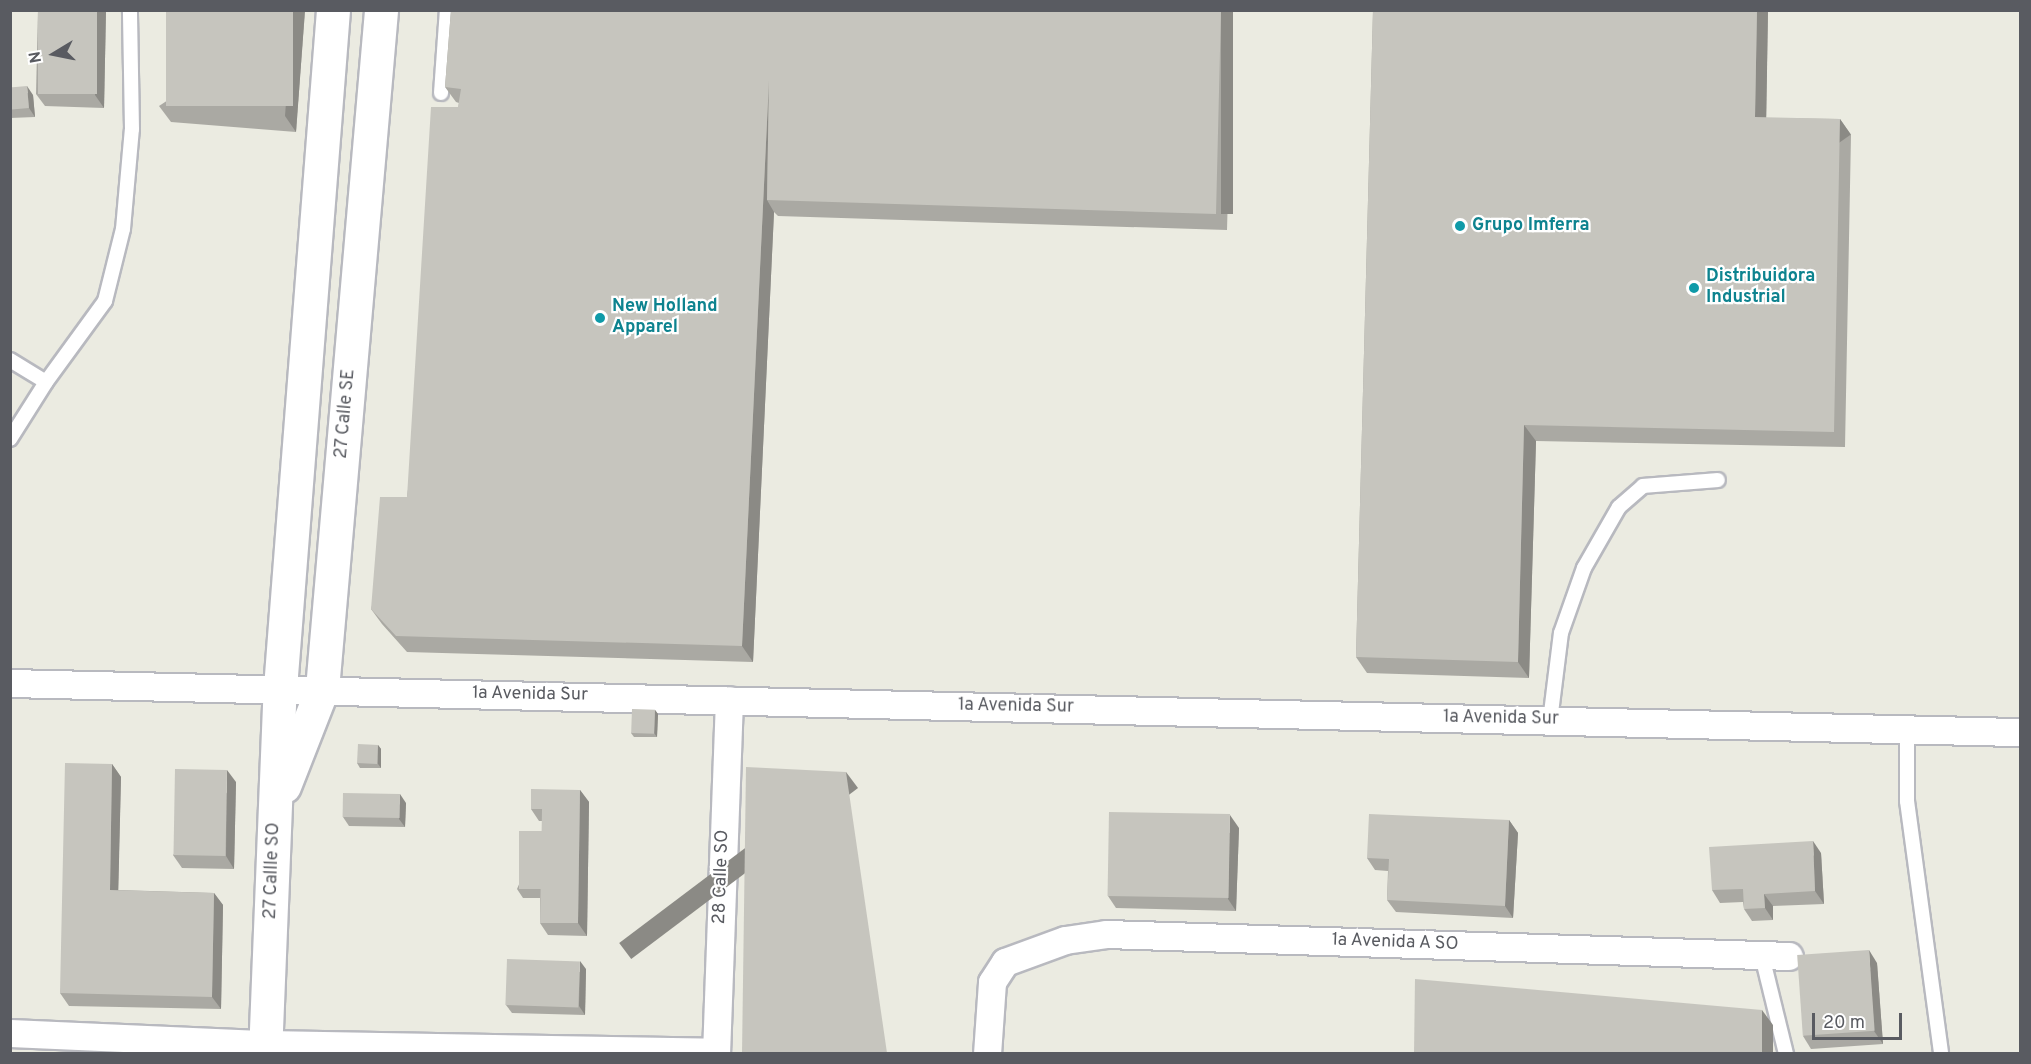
<!DOCTYPE html>
<html>
<head>
<meta charset="utf-8">
<style>
  body { margin:0 }
  #map { position:relative; width:2031px; height:1064px; overflow:hidden; background:#ebebe1; font-family:Overpass,sans-serif }
  div>[style] { position:absolute }
  [style*='--x'] { left:calc(var(--x)*1px); top:calc(var(--y)*1px); width:calc(var(--w)*1px); rotate:calc(var(--a)*1deg) }
  .roads { filter:drop-shadow(2px 0 #b8b9bf) drop-shadow(-2px 0 #b8b9bf) drop-shadow(0 2px #b8b9bf) drop-shadow(0 -2px #b8b9bf) }
  .service>* { height:14px; margin:-7px; padding:0 7px; transform-origin:7px; border-radius:7px; background:#fff }
  .minor>* { height:27px; margin:-13.5px; padding:0 13.5px; transform-origin:13.5px; border-radius:13.5px; background:#fff }
  .secondary>* { height:33px; margin:-16.5px; padding:0 16.5px; transform-origin:16.5px; border-radius:16.5px; background:#fff }
  .wall>* { inset:0; background:#aaa9a3 }
  .shaded-wall>* { inset:0; background:#8b8a85; transform-origin:0 0 }
  .building>* { inset:0; background:#c6c5be; transform-origin:0 0 }
  .dots>* { width:16px; height:16px; translate:-50% -50%; box-sizing:border-box; border:3px solid #fff; border-radius:50% }
  span { translate:-50% -50%; white-space:nowrap; text-align:center; line-height:1.15; -webkit-text-stroke:4.5px #fff; paint-order:stroke }
  .culture-label { font-size:18px; color:#0d838f; font-weight:700 }
  .left { translate:0 -50%; text-align:left }
  .street-label { font-size:18px; color:#595b61 }
  .frame { position:absolute; inset:0; border:12px solid #595b61; pointer-events:none }
  .north { position:absolute; left:24px; top:24px; width:60px; height:60px; -webkit-text-stroke:4px #fff; paint-order:stroke; rotate:260deg; font-size:16px; font-weight:700; line-height:24px; text-align:center; color:#595b61 }
  .north::after { content:''; display:block; margin:auto; width:21px; height:27px; background:#595b61; clip-path:polygon(50% 0,100% 100%,50% 72%,0 100%) }
  .scale { position:absolute; left:1812px; top:1013px; width:90px; height:27px; box-sizing:border-box; border:3px solid #595b61; border-top:0; padding-left:8px; font-size:18px; line-height:21px; white-space:nowrap; color:#595b61; -webkit-text-stroke:4px #fff; paint-order:stroke }
</style>
</head>
<body>
<div id="map">
  <div class="roads">
    <div class="service">
      <i style="--x:441;--y:93;--w:83;--a:-85.9"></i>
      <i style="--x:10;--y:360;--w:42;--a:31.4"></i>
      <i style="--x:10;--y:439;--w:67;--a:-57.7"></i>
      <i style="--x:46;--y:382;--w:100;--a:-53.9"></i>
      <i style="--x:105;--y:301;--w:74;--a:-76"></i>
      <i style="--x:123;--y:229;--w:100;--a:-84.9"></i>
      <i style="--x:132;--y:129;--w:119;--a:-91"></i>
      <i style="--x:1550;--y:721;--w:89;--a:-82.9"></i>
      <i style="--x:1561;--y:633;--w:69;--a:-70.5"></i>
      <i style="--x:1584;--y:568;--w:70;--a:-60.2"></i>
      <i style="--x:1619;--y:507;--w:32;--a:-41"></i>
      <i style="--x:1643;--y:486;--w:75;--a:-4.6"></i>
      <i style="--x:1907;--y:729;--w:72;--a:90"></i>
      <i style="--x:1907;--y:801;--w:255;--a:82.3"></i>
      <i style="--x:1762;--y:956;--w:101;--a:76.2"></i>
    </div>
    <div class="minor">
      <i style="--x:10;--y:683;--w:2011;--a:1.4"></i>
      <i style="--x:10;--y:1033;--w:256;--a:2.5"></i>
      <i style="--x:266;--y:1044;--w:450;--a:1"></i>
      <i style="--x:716;--y:1054;--w:354;--a:-87.9"></i>
      <i style="--x:987;--y:1054;--w:72;--a:-86"></i>
      <i style="--x:992;--y:982;--w:24;--a:-57"></i>
      <i style="--x:1005;--y:962;--w:64;--a:-20.1"></i>
      <i style="--x:1065;--y:940;--w:41;--a:-8.3"></i>
      <i style="--x:1106;--y:934;--w:683;--a:1.84"></i>
    </div>
    <div class="secondary">
      <i style="--x:284;--y:786;--w:104;--a:-68.6"></i>
      <i style="--x:322;--y:689;--w:682;--a:-85.03"></i>
      <i style="--x:265;--y:1054;--w:366;--a:-87.7"></i>
      <i style="--x:280;--y:688;--w:680;--a:-85.53"></i>
    </div>
  </div>
  <div class="wall">
    <i style="clip-path:polygon(38px 10px,106px 10px,104px 108px,45px 106px,36px 94px)"></i>
    <i style="clip-path:polygon(305px 10px,296px 132px,171px 122px,159px 106px)"></i>
    <i style="clip-path:polygon(451px 10px,1233px 10px,1227px 230px,778px 216px,774px 212px,753px 662px,407px 652px,382px 624px,371px 609px,407px 497px,459px 103px,456px 102px,445px 87px)"></i>
    <i style="clip-path:polygon(1373px 10px,1768px 10px,1766px 118px,1840px 119px,1851px 135px,1845px 447px,1536px 441px,1529px 678px,1367px 673px,1356px 657px)"></i>
    <i style="clip-path:polygon(10px 87px,33px 95px,35px 117px,10px 118px)"></i>
    <i style="clip-path:polygon(655px 710px,658px 714px,657px 737px,634px 737px,631px 733px)"></i>
    <i style="clip-path:polygon(378px 745px,381px 749px,381px 768px,360px 768px,357px 763px)"></i>
    <i style="clip-path:polygon(112px 764px,121px 777px,118px 890px,214px 893px,223px 905px,221px 1009px,69px 1006px,60px 993px)"></i>
    <i style="clip-path:polygon(236px 782px,234px 869px,182px 868px,173px 855px)"></i>
    <i style="clip-path:polygon(580px 790px,589px 802px,587px 936px,548px 935px,540px 923px,540px 898px,523px 898px,517px 889px,542px 831px,542px 821px,539px 821px,531px 809px)"></i>
    <i style="clip-path:polygon(406px 803px,405px 827px,349px 826px,343px 817px)"></i>
    <i style="clip-path:polygon(1509px 820px,1518px 833px,1513px 918px,1396px 912px,1387px 900px,1388px 871px,1375px 870px,1367px 858px)"></i>
    <i style="clip-path:polygon(1239px 828px,1236px 911px,1116px 908px,1108px 896px)"></i>
    <i style="clip-path:polygon(1821px 853px,1824px 904px,1773px 906px,1773px 920px,1752px 921px,1744px 909px,1743px 902px,1720px 903px,1712px 890px)"></i>
    <i style="clip-path:polygon(1877px 963px,1883px 1044px,1811px 1049px,1803px 1036px)"></i>
    <i style="clip-path:polygon(586px 969px,585px 1015px,512px 1013px,506px 1005px)"></i>
  </div>
  <div class="shaded-wall">
    <i style="clip-path:polygon(97px 10px,106px 10px,104px 108px,95px 95px)"></i>
    <i style="clip-path:polygon(293px 10px,305px 10px,296px 132px,285px 116px)"></i>
    <i style="left:1221px;top:10px;width:12px;height:204px"></i>
    <i style="clip-path:polygon(1757px 10px,1768px 10px,1766px 133px,1755px 117px)"></i>
    <i style="clip-path:polygon(769px 80px,767px 200px,774px 212px,753px 662px,742px 646px)"></i>
    <i style="clip-path:polygon(27px 86px,33px 95px,35px 117px,29px 108px)"></i>
    <i style="left:1840px;top:119px;width:19px;height:313px;rotate:55deg"></i>
    <i style="clip-path:polygon(1524px 425px,1536px 441px,1529px 678px,1518px 662px)"></i>
    <i style="clip-path:polygon(655px 710px,658px 714px,657px 737px,654px 733px)"></i>
    <i style="clip-path:polygon(378px 745px,381px 749px,381px 768px,378px 764px)"></i>
    <i style="clip-path:polygon(112px 764px,121px 777px,118px 903px,110px 890px)"></i>
    <i style="clip-path:polygon(227px 770px,236px 782px,234px 869px,226px 856px)"></i>
    <i style="left:846px;top:772px;width:20px;height:284px;rotate:53deg"></i>
    <i style="clip-path:polygon(580px 790px,589px 802px,587px 936px,578px 923px)"></i>
    <i style="clip-path:polygon(400px 794px,406px 803px,405px 827px,399px 819px)"></i>
    <i style="clip-path:polygon(1230px 815px,1239px 828px,1236px 911px,1228px 899px)"></i>
    <i style="clip-path:polygon(1509px 820px,1518px 833px,1513px 918px,1505px 906px)"></i>
    <i style="clip-path:polygon(1813px 841px,1821px 853px,1824px 904px,1815px 891px)"></i>
    <i style="clip-path:polygon(214px 893px,223px 905px,221px 1009px,212px 997px)"></i>
    <i style="clip-path:polygon(1764px 894px,1773px 906px,1773px 920px,1765px 908px)"></i>
    <i style="clip-path:polygon(1869px 950px,1877px 963px,1883px 1044px,1874px 1031px)"></i>
    <i style="clip-path:polygon(580px 961px,586px 969px,585px 1015px,579px 1006px)"></i>
    <i style="clip-path:polygon(1762px 1010px,1773px 1025px,1773px 1053px,1762px 1053px)"></i>
  </div>
  <div class="building">
    <i style="left:38px;top:10px;width:59px;height:84px"></i>
    <i style="left:166px;top:10px;width:127px;height:96px"></i>
    <i style="clip-path:polygon(451px 10px,1221px 10px,1216px 214px,767px 200px,769px 80px,742px 646px,396px 636px,371px 609px,380px 497px,407px 497px,431px 107px,458px 107px,461px 89px,445px 87px)"></i>
    <i style="clip-path:polygon(1373px 10px,1757px 10px,1755px 117px,1840px 119px,1834px 432px,1524px 425px,1518px 662px,1356px 657px)"></i>
    <i style="left:27px;top:86px;width:22px;height:17px;rotate:85deg"></i>
    <i style="left:632px;top:709px;width:23px;height:24px;rotate:2deg"></i>
    <i style="left:358px;top:744px;width:20px;height:19px;rotate:3deg"></i>
    <i style="clip-path:polygon(65px 763px,112px 764px,110px 890px,214px 893px,212px 997px,60px 993px)"></i>
    <i style="clip-path:polygon(746px 767px,846px 772px,887px 1053px,742px 1053px)"></i>
    <i style="left:175px;top:769px;width:52px;height:86px;rotate:1deg"></i>
    <i style="clip-path:polygon(531px 789px,580px 790px,578px 923px,540px 923px,542px 809px,531px 809px)"></i>
    <i style="left:343px;top:793px;width:57px;height:24px;rotate:1deg"></i>
    <i style="left:1109px;top:812px;width:121px;height:84px;rotate:1deg"></i>
    <i style="clip-path:polygon(1369px 814px,1509px 820px,1505px 906px,1387px 900px,1389px 859px,1367px 858px)"></i>
    <i style="left:519px;top:831px;width:23px;height:58px"></i>
    <i style="clip-path:polygon(1813px 841px,1815px 891px,1764px 894px,1765px 908px,1744px 909px,1743px 889px,1712px 890px,1709px 847px)"></i>
    <i style="left:1869px;top:950px;width:81px;height:72px;rotate:86deg"></i>
    <i style="left:507px;top:959px;width:73px;height:46px;rotate:2deg"></i>
    <i style="clip-path:polygon(1415px 979px,1762px 1010px,1762px 1053px,1414px 1053px)"></i>
  </div>
  <div class="dots">
    <i style="left:1460px;top:226px;background:#0f9aa8"></i>
    <i style="left:1694px;top:288px;background:#0f9aa8"></i>
    <i style="left:600px;top:318px;background:#0f9aa8"></i>
  </div>
  <div class="culture-label">
    <span class="left" style="left:1472px;top:226px">Grupo Imferra</span>
    <span class="left" style="left:1706px;top:288px">Distribuidora<br>Industrial</span>
    <span class="left" style="left:612px;top:318px">New Holland<br>Apparel</span>
  </div>
  <div class="street-label">
    <span style="left:346px;top:414px;rotate:-85deg">27 Calle SE</span>
    <span style="left:530px;top:695px;rotate:1deg">1a Avenida Sur</span>
    <span style="left:1016px;top:707px;rotate:1deg">1a Avenida Sur</span>
    <span style="left:1501px;top:719px;rotate:1deg">1a Avenida Sur</span>
    <span style="left:273px;top:871px;rotate:-88deg">27 Callle SO</span>
    <span style="left:722px;top:877px;rotate:-88deg">28 Calle SO</span>
    <span style="left:1395px;top:943px;rotate:2deg">1a Avenida A SO</span>
  </div>
  <div class="frame"></div>
  <div class="north">N</div>
  <div class="scale">20 m</div>
</div>
</body>
</html>
